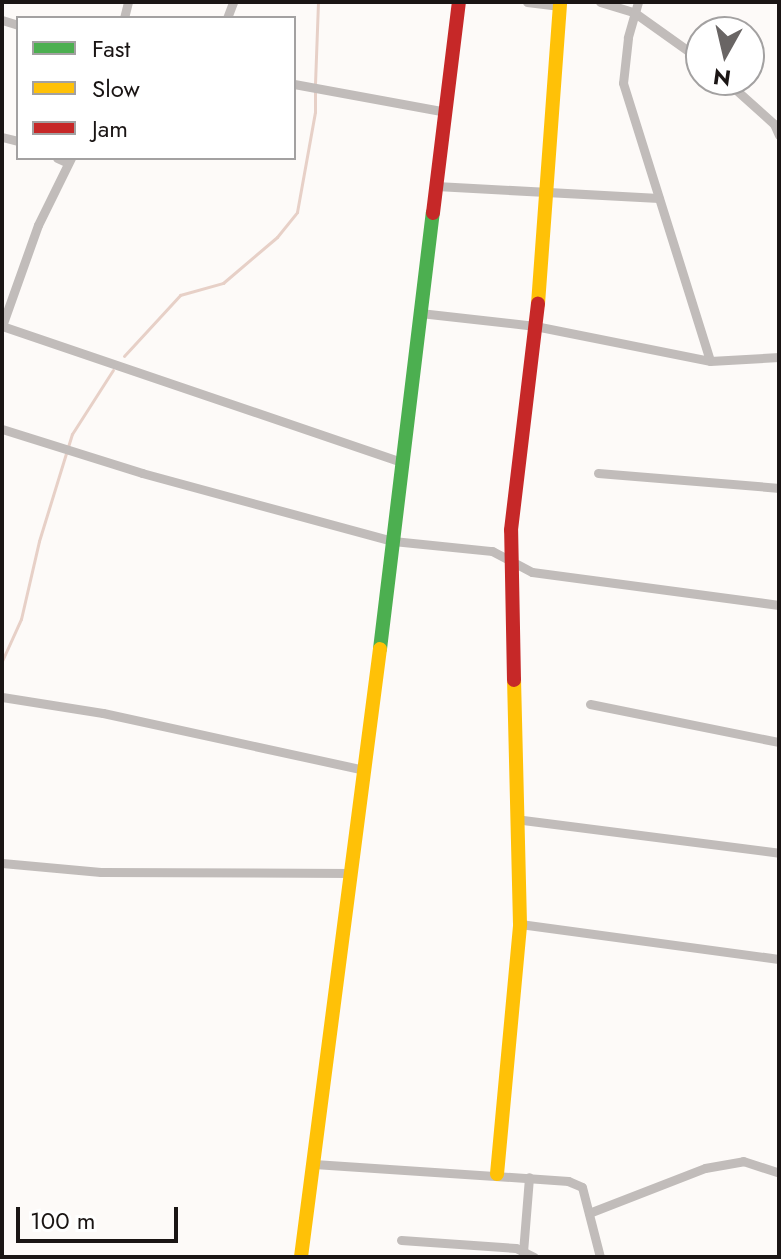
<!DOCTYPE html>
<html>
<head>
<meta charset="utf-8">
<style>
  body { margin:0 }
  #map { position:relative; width:781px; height:1259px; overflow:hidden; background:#fdfaf8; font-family:Jost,sans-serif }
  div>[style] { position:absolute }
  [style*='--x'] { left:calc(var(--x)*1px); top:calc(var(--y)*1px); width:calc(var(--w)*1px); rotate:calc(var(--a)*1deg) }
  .stream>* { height:3px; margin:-1.5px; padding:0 1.5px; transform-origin:1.5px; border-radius:1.5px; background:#e7d0c7 }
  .street>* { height:9px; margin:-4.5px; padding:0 4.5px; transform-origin:4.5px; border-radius:4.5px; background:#c1bcba }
  .fast>* { height:14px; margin:-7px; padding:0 7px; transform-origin:7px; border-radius:7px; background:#4caf50 }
  .slow>* { height:14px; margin:-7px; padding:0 7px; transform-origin:7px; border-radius:7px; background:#ffc107 }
  .jam>* { height:14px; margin:-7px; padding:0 7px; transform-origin:7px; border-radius:7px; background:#c62828 }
  span { translate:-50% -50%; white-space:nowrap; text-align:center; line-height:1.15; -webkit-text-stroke:6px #fff; paint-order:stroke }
  .frame { position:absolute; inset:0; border:4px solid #1a1514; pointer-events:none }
  .legend { position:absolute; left:16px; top:16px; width:280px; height:144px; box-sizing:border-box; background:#fff; border:2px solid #a3a1a1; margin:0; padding:10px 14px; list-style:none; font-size:24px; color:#1a1514 }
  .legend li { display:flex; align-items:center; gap:16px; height:40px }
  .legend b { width:40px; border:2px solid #a3a1a1 }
  .north { position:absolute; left:685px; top:16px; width:80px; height:80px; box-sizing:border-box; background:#fff; border:2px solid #a3a1a1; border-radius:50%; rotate:188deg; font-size:22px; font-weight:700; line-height:32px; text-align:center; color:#1a1514 }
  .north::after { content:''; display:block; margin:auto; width:28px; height:36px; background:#696564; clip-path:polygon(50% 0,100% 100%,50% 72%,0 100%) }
  .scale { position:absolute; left:16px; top:1207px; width:162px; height:36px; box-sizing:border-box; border:4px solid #1a1514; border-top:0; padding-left:10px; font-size:24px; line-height:28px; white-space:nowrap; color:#1a1514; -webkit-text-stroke:6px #fff; paint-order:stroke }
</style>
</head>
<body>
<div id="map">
  <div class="stream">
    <i style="--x:315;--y:84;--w:82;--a:-87.9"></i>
    <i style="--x:124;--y:356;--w:83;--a:-47.4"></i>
    <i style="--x:180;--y:295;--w:45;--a:-15.6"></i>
    <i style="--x:223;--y:283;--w:71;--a:-40.4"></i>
    <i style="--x:277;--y:237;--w:32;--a:-51"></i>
    <i style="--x:297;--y:212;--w:102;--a:-79.8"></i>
    <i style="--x:315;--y:112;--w:21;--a:-90"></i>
    <i style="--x:2;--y:661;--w:46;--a:-65.7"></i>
    <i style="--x:21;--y:619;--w:80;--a:-77"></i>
    <i style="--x:39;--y:541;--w:112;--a:-72.9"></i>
    <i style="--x:72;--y:434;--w:76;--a:-57.4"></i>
  </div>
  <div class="street">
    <i style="--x:527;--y:2;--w:33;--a:7"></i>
    <i style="--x:600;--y:2;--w:37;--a:17"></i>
    <i style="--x:635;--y:13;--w:81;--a:35.5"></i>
    <i style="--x:638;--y:2;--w:37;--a:106"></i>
    <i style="--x:628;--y:38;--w:45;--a:96.3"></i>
    <i style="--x:623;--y:83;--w:291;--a:72.6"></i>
    <i style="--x:124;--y:18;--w:16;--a:-76"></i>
    <i style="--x:227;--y:18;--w:17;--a:-69"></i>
    <i style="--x:2;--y:20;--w:17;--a:17"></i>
    <i style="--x:725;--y:80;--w:66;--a:41.9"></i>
    <i style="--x:774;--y:124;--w:12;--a:66"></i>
    <i style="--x:294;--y:84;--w:155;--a:10.4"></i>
    <i style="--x:2;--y:137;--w:16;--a:14"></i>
    <i style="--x:57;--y:158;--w:12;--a:24"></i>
    <i style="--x:436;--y:186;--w:223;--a:3.1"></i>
    <i style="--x:420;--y:313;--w:116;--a:6.4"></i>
    <i style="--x:535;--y:326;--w:178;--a:11.3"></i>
    <i style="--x:710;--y:361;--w:69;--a:-3.3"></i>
    <i style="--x:2;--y:326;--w:422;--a:18.8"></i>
    <i style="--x:2;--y:326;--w:107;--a:-70.4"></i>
    <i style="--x:38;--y:225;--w:75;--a:-63.8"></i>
    <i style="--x:2;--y:429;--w:147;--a:17.4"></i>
    <i style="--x:142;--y:473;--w:260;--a:15.2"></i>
    <i style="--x:393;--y:541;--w:100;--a:5.8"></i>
    <i style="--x:492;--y:551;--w:45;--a:27.7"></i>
    <i style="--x:532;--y:572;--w:249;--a:7.6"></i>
    <i style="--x:598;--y:473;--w:182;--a:4.7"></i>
    <i style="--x:2;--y:697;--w:102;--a:9"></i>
    <i style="--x:103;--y:713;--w:268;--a:12.3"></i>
    <i style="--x:590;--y:704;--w:193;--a:11.4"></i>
    <i style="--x:515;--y:819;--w:266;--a:7.3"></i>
    <i style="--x:2;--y:863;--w:99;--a:5.2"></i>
    <i style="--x:101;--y:872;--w:251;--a:0.2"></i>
    <i style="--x:520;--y:924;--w:261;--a:7.7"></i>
    <i style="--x:314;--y:1164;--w:255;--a:3.8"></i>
    <i style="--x:568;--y:1181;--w:15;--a:23"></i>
    <i style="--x:582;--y:1187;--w:72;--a:75.6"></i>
    <i style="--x:589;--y:1213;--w:124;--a:-21.2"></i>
    <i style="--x:705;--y:1168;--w:39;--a:-10"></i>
    <i style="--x:743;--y:1161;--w:38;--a:18"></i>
    <i style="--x:401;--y:1240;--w:115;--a:4"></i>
    <i style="--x:516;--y:1248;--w:20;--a:27"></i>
    <i style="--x:523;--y:1252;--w:75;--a:-85.4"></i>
  </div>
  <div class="fast">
    <i style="--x:380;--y:649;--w:439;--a:-83.1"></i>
  </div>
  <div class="slow">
    <i style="--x:538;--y:304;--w:303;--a:-85.8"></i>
    <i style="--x:497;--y:1174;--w:251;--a:-84.7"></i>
    <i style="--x:520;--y:924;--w:244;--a:-91.4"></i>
    <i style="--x:301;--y:1257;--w:613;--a:-82.6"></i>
  </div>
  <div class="jam">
    <i style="--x:433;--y:213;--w:213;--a:-83"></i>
    <i style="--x:514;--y:680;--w:150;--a:-91.1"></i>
    <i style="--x:511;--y:530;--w:228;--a:-83.2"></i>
  </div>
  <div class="frame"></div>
  <ul class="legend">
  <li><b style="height:10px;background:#4caf50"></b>Fast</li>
  <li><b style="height:10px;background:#ffc107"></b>Slow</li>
  <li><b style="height:10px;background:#c62828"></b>Jam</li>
  </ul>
  <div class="north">N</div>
  <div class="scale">100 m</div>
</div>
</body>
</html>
